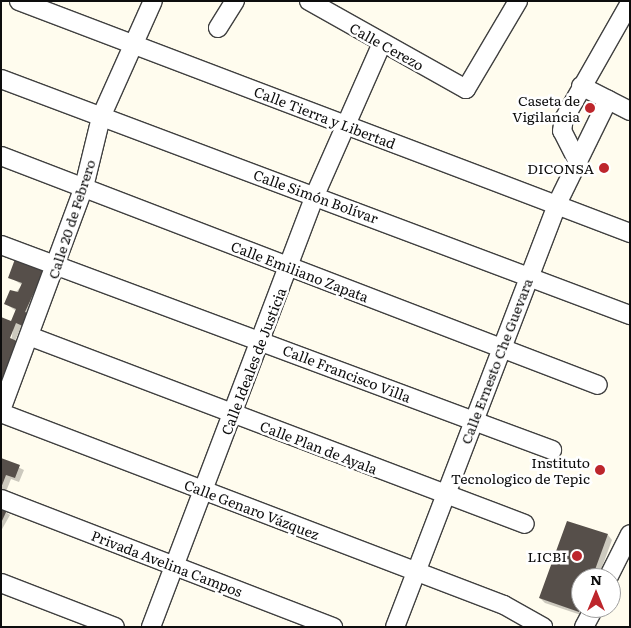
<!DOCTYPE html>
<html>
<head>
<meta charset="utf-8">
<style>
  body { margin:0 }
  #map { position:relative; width:631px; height:628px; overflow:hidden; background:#fffcee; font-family:Literata,serif }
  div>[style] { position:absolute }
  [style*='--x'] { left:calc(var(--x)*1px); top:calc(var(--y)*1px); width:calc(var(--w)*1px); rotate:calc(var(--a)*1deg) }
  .shadow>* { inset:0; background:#0003 }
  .building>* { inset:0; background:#564f4a }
  .roads { filter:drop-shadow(1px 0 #404040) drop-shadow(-1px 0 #404040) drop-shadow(0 1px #404040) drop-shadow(0 -1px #404040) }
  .minor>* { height:18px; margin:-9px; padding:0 9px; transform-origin:9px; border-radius:9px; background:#fff }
  .dots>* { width:14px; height:14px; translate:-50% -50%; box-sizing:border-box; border:2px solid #fff; border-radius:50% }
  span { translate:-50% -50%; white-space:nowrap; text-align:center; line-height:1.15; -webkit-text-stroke:5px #fff; paint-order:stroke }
  .street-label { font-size:14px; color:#0d0d0d }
  .poi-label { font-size:14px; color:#0d0d0d }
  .right { translate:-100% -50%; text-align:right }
  .frame { position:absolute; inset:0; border:2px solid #0d0d0d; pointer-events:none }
  .north { position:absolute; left:571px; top:568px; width:50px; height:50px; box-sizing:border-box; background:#fff; border:1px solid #9e9e9e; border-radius:50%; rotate:0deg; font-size:14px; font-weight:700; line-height:20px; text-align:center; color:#0d0d0d }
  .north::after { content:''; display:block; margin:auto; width:18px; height:22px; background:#bd262c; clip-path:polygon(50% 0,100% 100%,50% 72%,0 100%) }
</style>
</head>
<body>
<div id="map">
  <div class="shadow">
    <i style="clip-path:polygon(44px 272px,29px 330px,21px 327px,15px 341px,2px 398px,16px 311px,6px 304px,22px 285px,10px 277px)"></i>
    <i style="clip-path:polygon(1px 459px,24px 470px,19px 482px,11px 479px,5px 494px,1px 492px)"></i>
    <i style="clip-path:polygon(1px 509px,10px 515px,1px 531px)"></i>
    <i style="clip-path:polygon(608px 535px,612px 540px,598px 578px,581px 578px,584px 616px,545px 603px,540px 598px)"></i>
  </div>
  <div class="building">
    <i style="clip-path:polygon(15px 259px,44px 271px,25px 312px,30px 314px,25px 327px,16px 323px,10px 338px,19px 342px,1px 386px,1px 317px,11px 321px,16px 309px,4px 304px,10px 290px,18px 292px,22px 283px,8px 278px)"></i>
    <i style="clip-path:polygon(1px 458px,20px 465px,15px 478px,6px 475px,1px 488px)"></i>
    <i style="clip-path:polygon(1px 508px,7px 510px,1px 523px)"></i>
    <i style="clip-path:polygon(567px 521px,608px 534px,592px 578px,581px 578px,579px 612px,539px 598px)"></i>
  </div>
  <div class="roads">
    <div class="minor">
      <i style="--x:19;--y:1;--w:654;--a:20.79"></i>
      <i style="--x:309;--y:1;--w:180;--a:29.3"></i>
      <i style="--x:466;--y:89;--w:102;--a:-59.4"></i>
      <i style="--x:218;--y:28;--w:32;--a:-58"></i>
      <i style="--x:1;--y:79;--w:672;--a:20.57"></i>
      <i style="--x:581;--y:86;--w:55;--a:27"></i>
      <i style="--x:1;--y:156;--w:639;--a:20.99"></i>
      <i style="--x:576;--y:158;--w:30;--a:-117"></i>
      <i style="--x:562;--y:131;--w:12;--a:-81"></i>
      <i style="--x:564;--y:119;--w:133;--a:-60.4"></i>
      <i style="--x:1;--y:245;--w:588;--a:20.41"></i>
      <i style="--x:29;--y:336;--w:530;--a:20.76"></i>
      <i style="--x:1;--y:410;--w:238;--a:-69.6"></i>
      <i style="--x:84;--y:187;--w:72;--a:-76.3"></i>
      <i style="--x:101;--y:117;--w:127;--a:-65.9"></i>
      <i style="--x:1;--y:413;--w:538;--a:20.89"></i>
      <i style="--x:504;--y:605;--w:45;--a:29.4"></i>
      <i style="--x:1;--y:499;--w:356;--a:21.1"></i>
      <i style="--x:608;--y:578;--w:49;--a:-63.4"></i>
      <i style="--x:1;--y:583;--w:122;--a:21.1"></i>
      <i style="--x:151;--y:627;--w:462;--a:-69.2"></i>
      <i style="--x:315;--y:195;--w:166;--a:-66.2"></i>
      <i style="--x:395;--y:627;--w:453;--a:-69"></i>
      <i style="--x:557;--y:204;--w:116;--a:-63.9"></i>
      <i style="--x:584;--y:627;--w:21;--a:-62"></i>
    </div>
  </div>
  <div class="dots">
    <i style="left:590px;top:108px;background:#bd262c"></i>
    <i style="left:604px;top:168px;background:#bd262c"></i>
    <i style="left:600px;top:470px;background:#bd262c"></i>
    <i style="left:577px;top:556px;background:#bd262c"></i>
  </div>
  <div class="street-label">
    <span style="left:387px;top:46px;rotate:29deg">Calle Cerezo</span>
    <span style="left:325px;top:117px;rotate:21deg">Calle Tierra y Libertad</span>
    <span style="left:316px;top:196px;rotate:20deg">Calle Simón Bolívar</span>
    <span style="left:71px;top:219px;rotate:-72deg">Calle 20 de Febrero</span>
    <span style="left:300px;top:271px;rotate:21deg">Calle Emiliano Zapata</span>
    <span style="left:253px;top:361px;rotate:-69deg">Calle Ideales de Justicia</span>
    <span style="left:496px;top:361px;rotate:-69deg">Calle Ernesto Che Guevara</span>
    <span style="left:347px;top:373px;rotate:21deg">Calle Francisco Villa</span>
    <span style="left:319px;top:447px;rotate:21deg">Calle Plan de Ayala</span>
    <span style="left:252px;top:509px;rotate:21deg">Calle Genaro Vázquez</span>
    <span style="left:167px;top:563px;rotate:21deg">Privada Avelina Campos</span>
  </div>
  <div class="poi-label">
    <span class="right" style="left:580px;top:108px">Caseta de<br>Vigilancia</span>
    <span class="right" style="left:594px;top:168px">DICONSA</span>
    <span class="right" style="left:590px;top:470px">Instituto<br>Tecnologico de Tepic</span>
    <span class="right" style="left:567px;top:556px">LICBI</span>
  </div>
  <div class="frame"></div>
  <div class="north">N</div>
</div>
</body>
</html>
